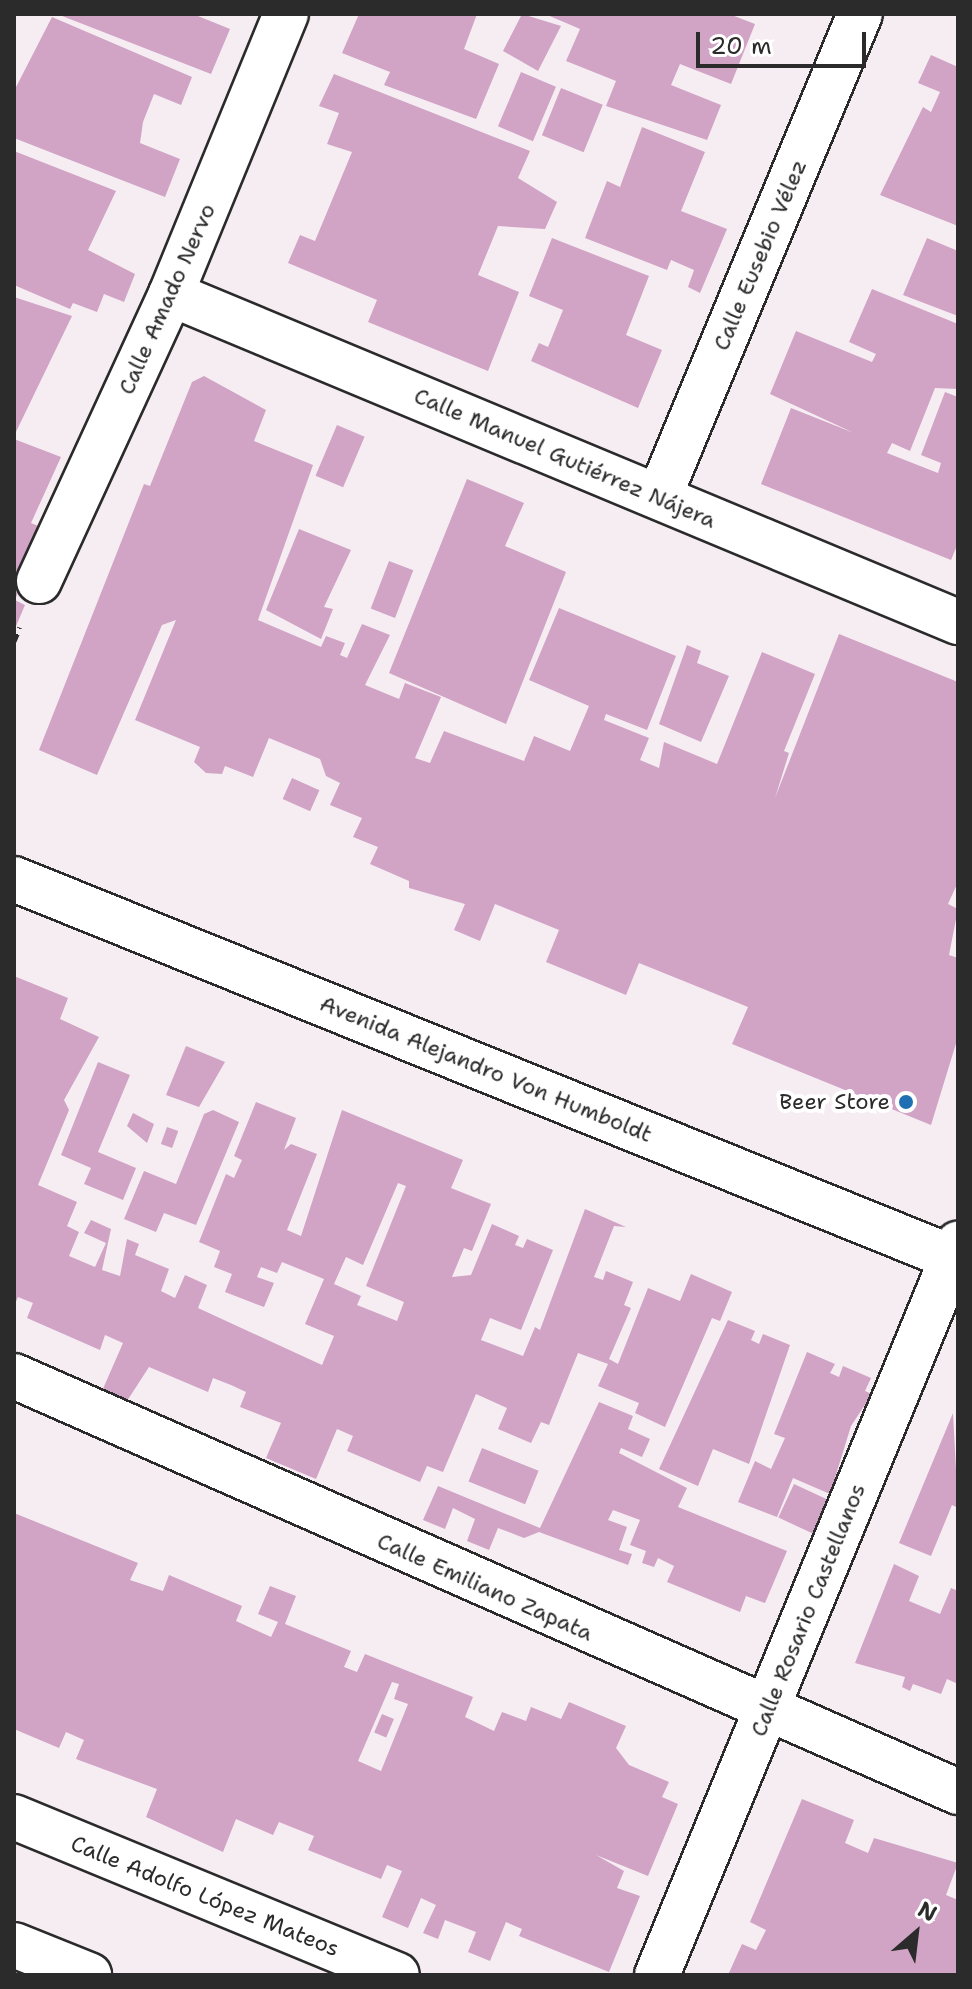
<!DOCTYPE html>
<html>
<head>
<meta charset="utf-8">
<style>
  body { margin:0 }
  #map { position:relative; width:972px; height:1989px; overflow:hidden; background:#f6edf3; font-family:"Shantell Sans",sans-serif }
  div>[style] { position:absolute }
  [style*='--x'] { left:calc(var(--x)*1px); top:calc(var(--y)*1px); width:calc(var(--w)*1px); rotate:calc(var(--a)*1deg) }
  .building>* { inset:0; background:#d1a3c5; transform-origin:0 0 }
  .path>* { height:5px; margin-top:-2.5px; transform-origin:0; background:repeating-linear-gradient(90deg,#2b2b2b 0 8px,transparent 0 14px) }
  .roads { filter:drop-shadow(2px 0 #2b2b2b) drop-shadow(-2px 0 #2b2b2b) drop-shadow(0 2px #2b2b2b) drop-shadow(0 -2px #2b2b2b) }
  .minor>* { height:44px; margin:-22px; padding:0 22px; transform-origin:22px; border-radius:22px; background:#fff }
  .tertiary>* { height:44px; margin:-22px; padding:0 22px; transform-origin:22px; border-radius:22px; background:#fff }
  .dots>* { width:22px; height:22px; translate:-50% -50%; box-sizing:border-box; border:4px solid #fff; border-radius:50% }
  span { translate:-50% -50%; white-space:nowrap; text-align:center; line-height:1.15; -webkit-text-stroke:8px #fff; paint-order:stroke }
  .street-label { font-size:22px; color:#2b2b2b }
  .poi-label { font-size:22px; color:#2b2b2b }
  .right { translate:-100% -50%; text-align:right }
  .frame { position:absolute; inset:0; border:16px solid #2b2b2b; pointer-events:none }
  .north { position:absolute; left:876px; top:1893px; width:80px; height:80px; -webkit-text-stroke:6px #fff; paint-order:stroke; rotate:28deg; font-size:22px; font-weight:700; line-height:32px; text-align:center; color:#2b2b2b }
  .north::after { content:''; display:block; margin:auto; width:28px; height:36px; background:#2b2b2b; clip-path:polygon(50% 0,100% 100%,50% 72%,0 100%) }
  .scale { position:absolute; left:696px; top:32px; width:170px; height:36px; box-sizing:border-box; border:4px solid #2b2b2b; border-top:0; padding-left:10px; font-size:24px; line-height:28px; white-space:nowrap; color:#2b2b2b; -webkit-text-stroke:6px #fff; paint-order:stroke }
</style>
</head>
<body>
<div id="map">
  <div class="building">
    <i style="clip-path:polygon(57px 14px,193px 14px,230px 29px,211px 74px)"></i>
    <i style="clip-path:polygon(359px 14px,477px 14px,464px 49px,499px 64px,476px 119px,384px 85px,390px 72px,342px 53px)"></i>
    <i style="clip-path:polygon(522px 14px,561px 26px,538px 71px,503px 51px)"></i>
    <i style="clip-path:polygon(545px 14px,729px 14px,755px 24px,731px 84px,680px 64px,671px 85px,721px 105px,707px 140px,606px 106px,616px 81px,566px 61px,580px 29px)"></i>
    <i style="clip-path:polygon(52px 17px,192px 77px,181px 105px,154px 94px,143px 122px,140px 143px,180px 159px,165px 197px,14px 138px,14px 91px)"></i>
    <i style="clip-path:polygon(931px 55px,958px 67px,958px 226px,880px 195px,923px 107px,931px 112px,940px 92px,918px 83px)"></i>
    <i style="left:521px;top:72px;width:38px;height:59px;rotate:23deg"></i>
    <i style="clip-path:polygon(334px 74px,530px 151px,518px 178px,557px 202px,545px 229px,498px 226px,478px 275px,519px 292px,488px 371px,368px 322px,377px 300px,288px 263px,300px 235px,315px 241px,352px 152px,327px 144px,339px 113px,319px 106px)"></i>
    <i style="left:561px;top:88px;width:45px;height:51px;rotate:22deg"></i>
    <i style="clip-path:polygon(642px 127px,705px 152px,681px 211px,727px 229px,700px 293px,688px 287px,694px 270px,671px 260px,667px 270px,585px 238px,607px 181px,620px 187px)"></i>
    <i style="clip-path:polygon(14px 151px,116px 191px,88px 250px,135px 274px,124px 302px,104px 294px,97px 312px,73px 303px,70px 309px,14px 285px)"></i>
    <i style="clip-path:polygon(552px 238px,649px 276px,626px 335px,662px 350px,638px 408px,531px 361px,539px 343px,548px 347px,563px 310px,529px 296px)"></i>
    <i style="clip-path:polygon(927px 238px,958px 251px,958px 316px,903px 295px)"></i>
    <i style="clip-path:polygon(872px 289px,958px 324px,958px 389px,935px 388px,910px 451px,892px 443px,887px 453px,938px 473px,941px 463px,921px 455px,945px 392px,958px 397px,958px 543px,951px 560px,761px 484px,791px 408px,854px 433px,770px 394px,796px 331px,872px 362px,876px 354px,849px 342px)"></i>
    <i style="clip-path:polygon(14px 297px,72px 316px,14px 436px)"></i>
    <i style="clip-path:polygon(204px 376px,266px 410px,254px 441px,313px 465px,258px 620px,321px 647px,326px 636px,345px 643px,340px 655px,347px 658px,362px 624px,390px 635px,365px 685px,399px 699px,405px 683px,441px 697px,415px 758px,430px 763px,444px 731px,524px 761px,534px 736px,570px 751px,589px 706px,529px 680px,559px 608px,676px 656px,647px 730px,606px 714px,604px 720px,649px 738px,640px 760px,659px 768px,664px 742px,717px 764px,762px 652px,815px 674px,784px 751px,789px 753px,775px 798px,839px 634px,958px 682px,958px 882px,948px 904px,958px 909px,949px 955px,958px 958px,958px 1037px,931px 1125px,732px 1044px,748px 1007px,639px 963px,626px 995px,546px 962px,559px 930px,495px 904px,480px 941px,454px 930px,465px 904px,409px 888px,409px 881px,370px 864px,378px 847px,353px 837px,362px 818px,330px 805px,340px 783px,326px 776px,320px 759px,269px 738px,253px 777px,225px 766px,222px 774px,206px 773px,194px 762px,200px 747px,135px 720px,176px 620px,162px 625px,97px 775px,39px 750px,144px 484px,150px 486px,192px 382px)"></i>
    <i style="left:337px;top:425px;width:30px;height:55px;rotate:23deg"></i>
    <i style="clip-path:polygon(14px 439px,61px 457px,31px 523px,43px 528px,15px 600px,25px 605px,14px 631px)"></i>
    <i style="clip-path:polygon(467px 479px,524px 503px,505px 546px,566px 572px,506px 724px,389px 673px)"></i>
    <i style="clip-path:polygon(299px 529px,351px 550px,324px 607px,333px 609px,321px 639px,266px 610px)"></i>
    <i style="left:389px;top:561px;width:26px;height:51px;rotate:21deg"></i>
    <i style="clip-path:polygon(687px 645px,701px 651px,697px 663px,729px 676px,701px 742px,659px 724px)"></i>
    <i style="left:292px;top:778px;width:30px;height:23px;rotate:24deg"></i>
    <i style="clip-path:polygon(evenodd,14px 976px,68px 998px,60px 1019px,99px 1037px,64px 1100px,69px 1110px,38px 1185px,77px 1202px,67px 1226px,79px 1232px,69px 1256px,95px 1267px,106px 1243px,84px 1233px,91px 1220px,111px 1229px,102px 1270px,120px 1276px,127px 1239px,139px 1244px,135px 1255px,169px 1269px,161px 1291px,175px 1298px,185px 1275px,207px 1285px,198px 1308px,322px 1365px,334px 1336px,305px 1324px,324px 1279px,282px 1262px,277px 1273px,261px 1267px,257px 1277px,274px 1283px,264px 1307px,225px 1292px,232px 1274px,214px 1267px,220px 1251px,199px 1242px,226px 1174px,234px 1178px,242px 1160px,234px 1156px,256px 1102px,296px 1118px,284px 1150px,291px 1144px,317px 1154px,287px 1230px,301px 1236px,342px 1110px,463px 1160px,451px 1188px,491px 1204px,472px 1251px,464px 1248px,452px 1277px,471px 1275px,492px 1224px,519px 1236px,515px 1245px,523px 1248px,527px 1239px,553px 1250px,521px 1330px,490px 1318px,481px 1340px,523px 1356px,535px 1327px,540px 1330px,585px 1209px,626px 1227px,614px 1226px,594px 1277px,603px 1280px,606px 1271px,633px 1282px,624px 1305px,631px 1308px,609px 1359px,618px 1364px,648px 1288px,680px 1301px,691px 1274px,732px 1292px,720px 1321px,712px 1318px,665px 1427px,635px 1413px,639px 1403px,598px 1386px,608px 1364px,578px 1353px,549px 1425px,541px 1422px,531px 1443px,498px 1429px,507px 1408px,476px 1394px,443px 1472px,427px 1466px,420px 1482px,347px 1451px,353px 1436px,337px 1429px,316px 1479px,266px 1458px,281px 1423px,240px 1407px,246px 1392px,231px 1385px,213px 1378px,208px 1392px,149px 1367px,127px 1401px,102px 1391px,123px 1343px,105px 1335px,100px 1350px,27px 1318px,33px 1303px,18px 1297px,14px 1306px,14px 976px,398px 1183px,406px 1186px,366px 1286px,404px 1302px,397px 1321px,357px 1305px,361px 1296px,334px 1284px,346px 1257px,363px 1265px,398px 1183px)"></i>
    <i style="clip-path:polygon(186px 1046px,225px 1062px,199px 1107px,166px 1095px)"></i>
    <i style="clip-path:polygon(98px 1062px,130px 1075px,98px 1152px,136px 1168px,123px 1200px,84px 1184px,91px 1168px,61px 1155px)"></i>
    <i style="clip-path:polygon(213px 1110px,239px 1122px,196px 1225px,164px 1213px,156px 1232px,124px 1219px,144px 1171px,176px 1184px,204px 1114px)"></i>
    <i style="clip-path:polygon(133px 1113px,154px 1124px,147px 1143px,127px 1126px)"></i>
    <i style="left:167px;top:1127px;width:12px;height:18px;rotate:20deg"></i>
    <i style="clip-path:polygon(728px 1320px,755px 1331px,751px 1340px,759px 1344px,763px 1334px,790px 1345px,749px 1464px,713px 1449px,698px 1486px,659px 1469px)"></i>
    <i style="clip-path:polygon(807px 1352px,835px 1364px,830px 1373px,839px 1377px,843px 1366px,871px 1378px,865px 1391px,872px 1394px,851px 1426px,830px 1494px,793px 1478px,777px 1517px,738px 1502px,755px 1461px,771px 1469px,785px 1438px,774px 1434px)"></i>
    <i style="clip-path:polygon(599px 1402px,633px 1416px,628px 1429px,650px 1439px,642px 1457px,621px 1448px,619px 1453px,687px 1488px,678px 1507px,787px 1551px,765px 1603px,746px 1596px,740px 1612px,667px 1582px,674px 1566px,658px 1558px,654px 1567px,642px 1563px,646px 1551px,630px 1545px,640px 1520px,613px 1510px,608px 1520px,627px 1527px,619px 1550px,632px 1554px,628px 1565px,539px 1532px,524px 1538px,498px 1528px,489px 1550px,467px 1541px,475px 1519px,453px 1508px,445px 1529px,423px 1520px,438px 1486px,540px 1528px)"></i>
    <i style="clip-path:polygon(953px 1413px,958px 1508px,952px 1505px,931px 1556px,899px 1543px)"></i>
    <i style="left:482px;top:1448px;width:61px;height:36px;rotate:22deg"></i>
    <i style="left:794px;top:1484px;width:38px;height:37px;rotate:25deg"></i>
    <i style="clip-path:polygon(evenodd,14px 1513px,138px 1563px,130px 1580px,163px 1591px,169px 1575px,242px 1606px,236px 1621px,271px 1637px,278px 1622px,258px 1614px,270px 1586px,296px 1596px,285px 1624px,351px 1651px,344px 1667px,357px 1672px,365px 1654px,473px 1697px,465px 1717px,494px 1731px,502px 1712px,526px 1721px,531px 1707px,561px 1719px,569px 1702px,626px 1726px,616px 1748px,629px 1765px,669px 1782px,662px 1797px,678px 1804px,648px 1876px,596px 1855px,624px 1871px,617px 1888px,640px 1896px,609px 1972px,519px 1936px,522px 1929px,506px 1922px,490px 1961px,468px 1952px,476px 1932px,445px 1920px,438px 1939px,423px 1933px,436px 1905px,421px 1898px,408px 1928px,382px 1917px,402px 1871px,387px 1865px,381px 1879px,343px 1864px,308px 1850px,314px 1836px,279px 1822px,273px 1835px,236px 1819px,223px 1852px,146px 1817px,157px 1789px,76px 1759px,84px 1740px,66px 1732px,59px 1748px,14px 1729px,14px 1513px,392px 1682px,399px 1684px,394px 1699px,408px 1704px,381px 1771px,358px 1761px,392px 1682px)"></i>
    <i style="clip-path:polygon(894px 1564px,919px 1576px,909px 1601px,940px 1614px,951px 1588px,958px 1591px,958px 1684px,947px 1679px,941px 1694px,913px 1684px,910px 1691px,902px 1687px,905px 1677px,855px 1663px)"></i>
    <i style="left:382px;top:1714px;width:13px;height:20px;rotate:23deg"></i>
    <i style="clip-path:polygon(802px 1799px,854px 1820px,845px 1843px,868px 1853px,874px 1838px,958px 1863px,946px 1895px,958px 1900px,958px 1975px,728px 1975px,742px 1944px,756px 1950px,766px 1930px,750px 1922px)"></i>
  </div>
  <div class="path">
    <i style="--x:14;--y:641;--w:15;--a:-67"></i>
  </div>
  <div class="roads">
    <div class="minor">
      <i style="--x:171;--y:294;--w:853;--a:22.63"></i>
      <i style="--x:659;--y:497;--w:523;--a:-67.41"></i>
      <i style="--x:39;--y:581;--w:316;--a:-65.3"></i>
      <i style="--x:171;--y:294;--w:303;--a:-67.7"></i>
      <i style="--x:14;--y:1376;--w:1032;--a:23.78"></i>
      <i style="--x:657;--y:1975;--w:791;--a:-67.62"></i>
    </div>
    <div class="tertiary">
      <i style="--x:14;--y:879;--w:1018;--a:21.98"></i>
      <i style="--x:14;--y:1817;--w:414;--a:22.4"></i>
      <i style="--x:14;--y:1945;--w:81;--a:21.8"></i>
    </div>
  </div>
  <div class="dots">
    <i style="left:906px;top:1102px;background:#1f6fb2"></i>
  </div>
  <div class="street-label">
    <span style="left:760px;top:255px;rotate:-67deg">Calle Eusebio Vélez</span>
    <span style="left:167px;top:299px;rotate:-66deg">Calle Amado Nervo</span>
    <span style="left:565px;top:458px;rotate:23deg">Calle Manuel Gutiérrez Nájera</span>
    <span style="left:486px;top:1069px;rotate:22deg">Avenida Alejandro Von Humboldt</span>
    <span style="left:485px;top:1587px;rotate:24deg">Calle Emiliano Zapata</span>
    <span style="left:808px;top:1610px;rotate:-68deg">Calle Rosario Castellanos</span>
    <span style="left:205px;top:1896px;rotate:22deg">Calle Adolfo López Mateos</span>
  </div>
  <div class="poi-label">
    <span class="right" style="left:890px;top:1102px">Beer Store</span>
  </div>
  <div class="frame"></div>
  <div class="north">N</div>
  <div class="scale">20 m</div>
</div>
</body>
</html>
